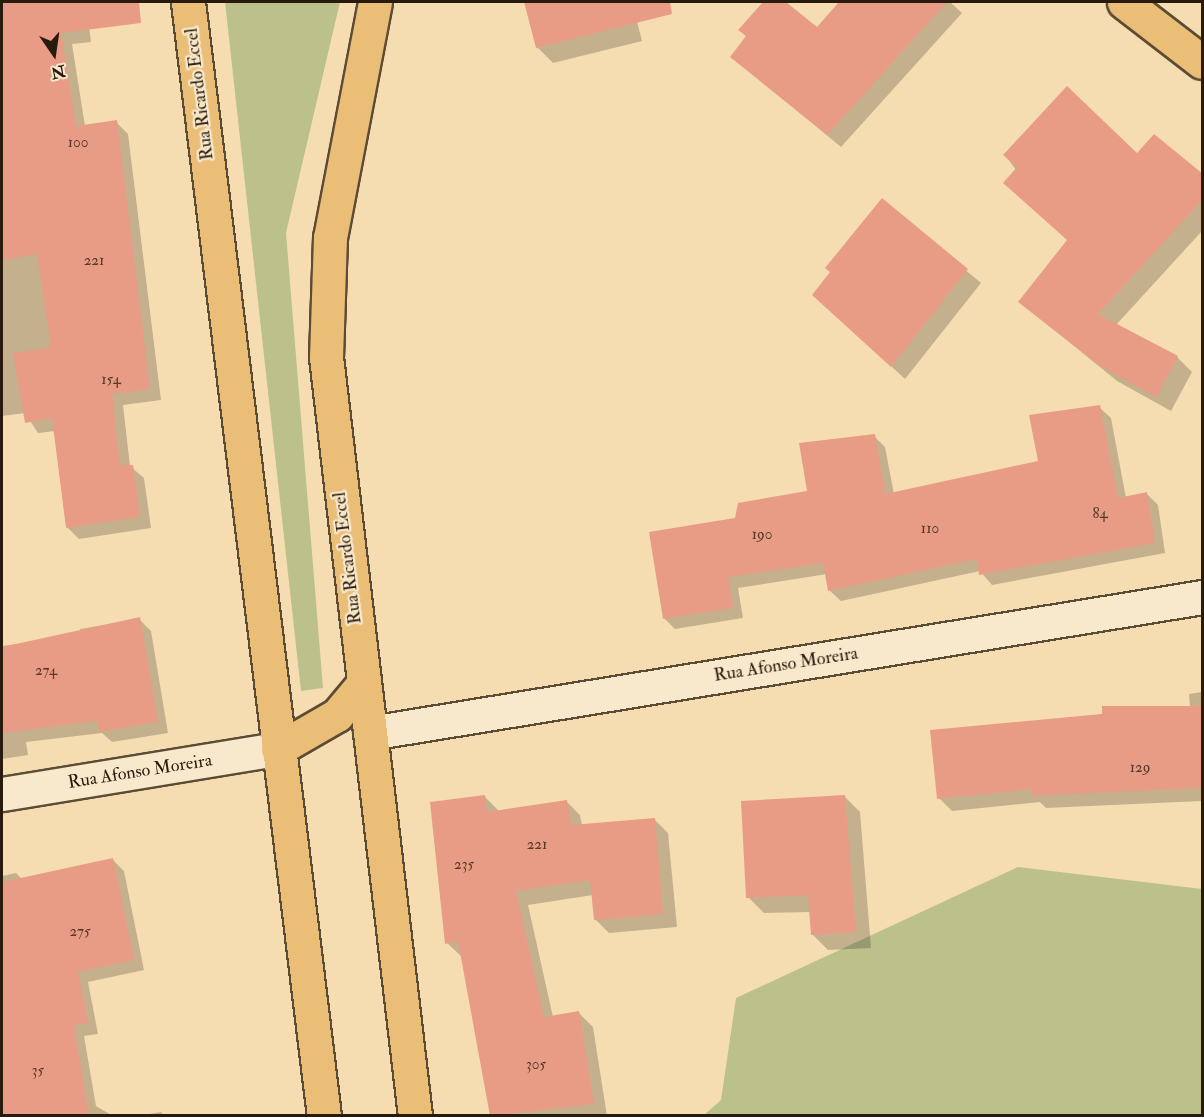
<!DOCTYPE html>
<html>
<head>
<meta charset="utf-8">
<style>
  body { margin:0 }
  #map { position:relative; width:1204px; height:1117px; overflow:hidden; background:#f6ddb1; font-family:"IM FELL Double Pica",serif }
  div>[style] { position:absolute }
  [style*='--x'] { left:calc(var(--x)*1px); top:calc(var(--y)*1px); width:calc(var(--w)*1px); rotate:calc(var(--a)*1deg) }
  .green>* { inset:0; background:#bcc18c }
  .shadow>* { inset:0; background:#0003 }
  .building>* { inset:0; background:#e89c86 }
  .roads { filter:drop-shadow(2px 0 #5c4b35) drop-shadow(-2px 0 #5c4b35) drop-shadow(0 2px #5c4b35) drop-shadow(0 -2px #5c4b35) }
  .minor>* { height:33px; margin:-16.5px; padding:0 16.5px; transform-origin:16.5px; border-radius:16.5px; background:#f9e9cc }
  .tertiary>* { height:33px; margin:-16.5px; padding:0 16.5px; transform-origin:16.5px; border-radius:16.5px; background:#f9e9cc }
  .primary>* { height:33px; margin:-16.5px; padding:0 16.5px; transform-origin:16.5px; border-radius:16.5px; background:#ebbe78 }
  span { translate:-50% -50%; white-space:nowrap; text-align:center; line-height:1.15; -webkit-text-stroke:4.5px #f9e9cc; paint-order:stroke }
  .number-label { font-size:15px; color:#583a2a }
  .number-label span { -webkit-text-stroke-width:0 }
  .street-label { font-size:18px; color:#281a0c }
  .frame { position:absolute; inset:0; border:3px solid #281a0c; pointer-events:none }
  .north { position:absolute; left:24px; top:24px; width:60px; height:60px; -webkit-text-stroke:4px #f9e9cc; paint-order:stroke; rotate:167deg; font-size:16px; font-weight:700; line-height:24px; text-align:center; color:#281a0c }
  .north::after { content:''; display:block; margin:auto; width:21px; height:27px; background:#281a0c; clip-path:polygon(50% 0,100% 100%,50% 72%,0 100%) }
</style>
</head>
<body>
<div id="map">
  <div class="green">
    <i style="clip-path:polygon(225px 2px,340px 2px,286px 233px,323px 688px,301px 691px)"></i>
    <i style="clip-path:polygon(1018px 867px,1202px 889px,1202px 1115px,704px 1115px,721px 1100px,736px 998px)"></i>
  </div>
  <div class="shadow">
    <i style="clip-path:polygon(2px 2px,86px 2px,91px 42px,72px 44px,85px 126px,116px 122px,128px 134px,161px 400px,123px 405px,130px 466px,144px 478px,151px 528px,79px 539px,68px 528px,55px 431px,38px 433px,25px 413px,2px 416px)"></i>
    <i style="clip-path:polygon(527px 2px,632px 2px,642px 41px,553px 63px,537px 47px)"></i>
    <i style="clip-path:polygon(765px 2px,784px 2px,817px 29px,841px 2px,950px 2px,962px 13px,841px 147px,732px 57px,747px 37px,740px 30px)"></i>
    <i style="clip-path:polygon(1005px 155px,1137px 155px,1202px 176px,1202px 231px,1116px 325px,1177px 357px,1192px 372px,1171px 411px,1117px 381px,1020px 302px,1068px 241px)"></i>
    <i style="clip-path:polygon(882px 200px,981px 283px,905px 379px,828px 308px)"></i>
    <i style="clip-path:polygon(1099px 407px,1111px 418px,1126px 498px,1147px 494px,1158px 505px,1165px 553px,992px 585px,980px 571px,841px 601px,829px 590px,827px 574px,738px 588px,743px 618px,675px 629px,664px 618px,736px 519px,809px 493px,874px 436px,885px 447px,894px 494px,1040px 462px)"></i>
    <i style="clip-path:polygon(139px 619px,151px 631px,168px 733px,112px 742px,102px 733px,26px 742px,28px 755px,2px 759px,2px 646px,81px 636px,80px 629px)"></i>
    <i style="clip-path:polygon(1202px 692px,1202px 801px,1046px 808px,1040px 802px,952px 811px,939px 798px,1190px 708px,1189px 694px)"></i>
    <i style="clip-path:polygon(844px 796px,860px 812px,871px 948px,828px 950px,812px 934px,811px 912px,764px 913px,748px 897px)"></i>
    <i style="clip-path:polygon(485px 797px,499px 811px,566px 801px,580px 815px,582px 825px,654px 819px,668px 833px,677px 927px,609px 933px,595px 919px,593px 895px,528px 905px,553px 1017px,579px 1013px,593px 1027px,607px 1116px,491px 1116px,462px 957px,447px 943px)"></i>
    <i style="clip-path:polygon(113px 860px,124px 871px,144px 970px,88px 982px,98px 1034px,84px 1036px,96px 1106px,113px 1116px,2px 1116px,2px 876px,16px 873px,22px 879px)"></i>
    <i style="clip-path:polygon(161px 1112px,164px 1116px,138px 1116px)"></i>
  </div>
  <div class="building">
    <i style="clip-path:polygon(2px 2px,139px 2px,141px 23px,61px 33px,76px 126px,117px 120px,150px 389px,112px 394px,120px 465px,133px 465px,140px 517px,66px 528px,52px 418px,25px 423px,13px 353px,49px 348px,50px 341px,37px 254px,2px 260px)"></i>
    <i style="clip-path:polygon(524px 2px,670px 2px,672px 14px,536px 48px)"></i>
    <i style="clip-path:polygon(763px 2px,786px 2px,817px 27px,839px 2px,947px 2px,827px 135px,730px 57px,746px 36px,738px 30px)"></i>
    <i style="clip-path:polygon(1067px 86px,1137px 153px,1154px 134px,1203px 174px,1203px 199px,1098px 314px,1178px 356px,1156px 397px,1100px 366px,1018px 302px,1067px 240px,1003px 183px,1017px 167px,1003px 155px)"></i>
    <i style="clip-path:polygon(882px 198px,968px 269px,891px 367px,812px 295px,830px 272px,825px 268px)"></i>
    <i style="clip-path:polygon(1100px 405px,1118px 498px,1147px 492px,1155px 543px,979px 575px,977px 559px,828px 591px,823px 563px,728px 577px,733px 608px,663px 619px,649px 532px,735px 518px,738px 503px,807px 491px,799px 443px,875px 434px,885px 494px,1038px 461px,1029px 415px)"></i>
    <i style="clip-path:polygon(140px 617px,158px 722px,99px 732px,97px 721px,2px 733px,2px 647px)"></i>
    <i style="clip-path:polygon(1102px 706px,1203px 706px,1203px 788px,1031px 796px,1031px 789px,937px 799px,930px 730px,1102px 714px)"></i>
    <i style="clip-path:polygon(485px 795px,487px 812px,567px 800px,571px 825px,655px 818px,663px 914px,594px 920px,590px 880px,516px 891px,544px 1017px,579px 1011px,594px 1104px,490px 1116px,458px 941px,445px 944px,430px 802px)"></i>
    <i style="clip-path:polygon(845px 795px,856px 932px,811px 935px,808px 895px,746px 898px,741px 801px)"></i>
    <i style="clip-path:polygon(113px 858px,134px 960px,78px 972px,88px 1023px,74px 1026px,89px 1116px,2px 1116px,2px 882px)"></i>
  </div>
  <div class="roads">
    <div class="minor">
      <i style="--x:370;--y:733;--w:843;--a:-9.28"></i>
    </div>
    <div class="tertiary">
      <i style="--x:2;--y:794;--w:280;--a:-9.3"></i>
    </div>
    <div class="primary">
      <i style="--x:188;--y:2;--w:1122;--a:83.04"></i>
      <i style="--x:375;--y:2;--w:239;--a:100.8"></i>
      <i style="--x:330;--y:237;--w:120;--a:91.9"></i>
      <i style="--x:326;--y:357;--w:764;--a:83.31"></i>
      <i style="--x:1124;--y:2;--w:98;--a:37.6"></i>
      <i style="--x:278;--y:749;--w:68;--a:-30"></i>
      <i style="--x:337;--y:715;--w:40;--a:-50"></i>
    </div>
  </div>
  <div class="number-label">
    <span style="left:78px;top:143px">100</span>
    <span style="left:94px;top:261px">221</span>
    <span style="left:111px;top:380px">154</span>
    <span style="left:1100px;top:514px">84</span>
    <span style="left:930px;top:529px">110</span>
    <span style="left:762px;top:535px">190</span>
    <span style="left:46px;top:671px">274</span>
    <span style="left:1140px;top:768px">129</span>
    <span style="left:537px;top:845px">221</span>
    <span style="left:464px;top:865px">235</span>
    <span style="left:80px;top:932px">275</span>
    <span style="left:536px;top:1065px">305</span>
    <span style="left:38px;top:1071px">35</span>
  </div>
  <div class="street-label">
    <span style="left:200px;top:94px;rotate:-97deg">Rua Ricardo Eccel</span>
    <span style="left:348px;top:558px;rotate:-97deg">Rua Ricardo Eccel</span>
    <span style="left:786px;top:665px;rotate:-9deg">Rua Afonso Moreira</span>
    <span style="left:140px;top:772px;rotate:-9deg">Rua Afonso Moreira</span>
  </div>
  <div class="frame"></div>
  <div class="north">N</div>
</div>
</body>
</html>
